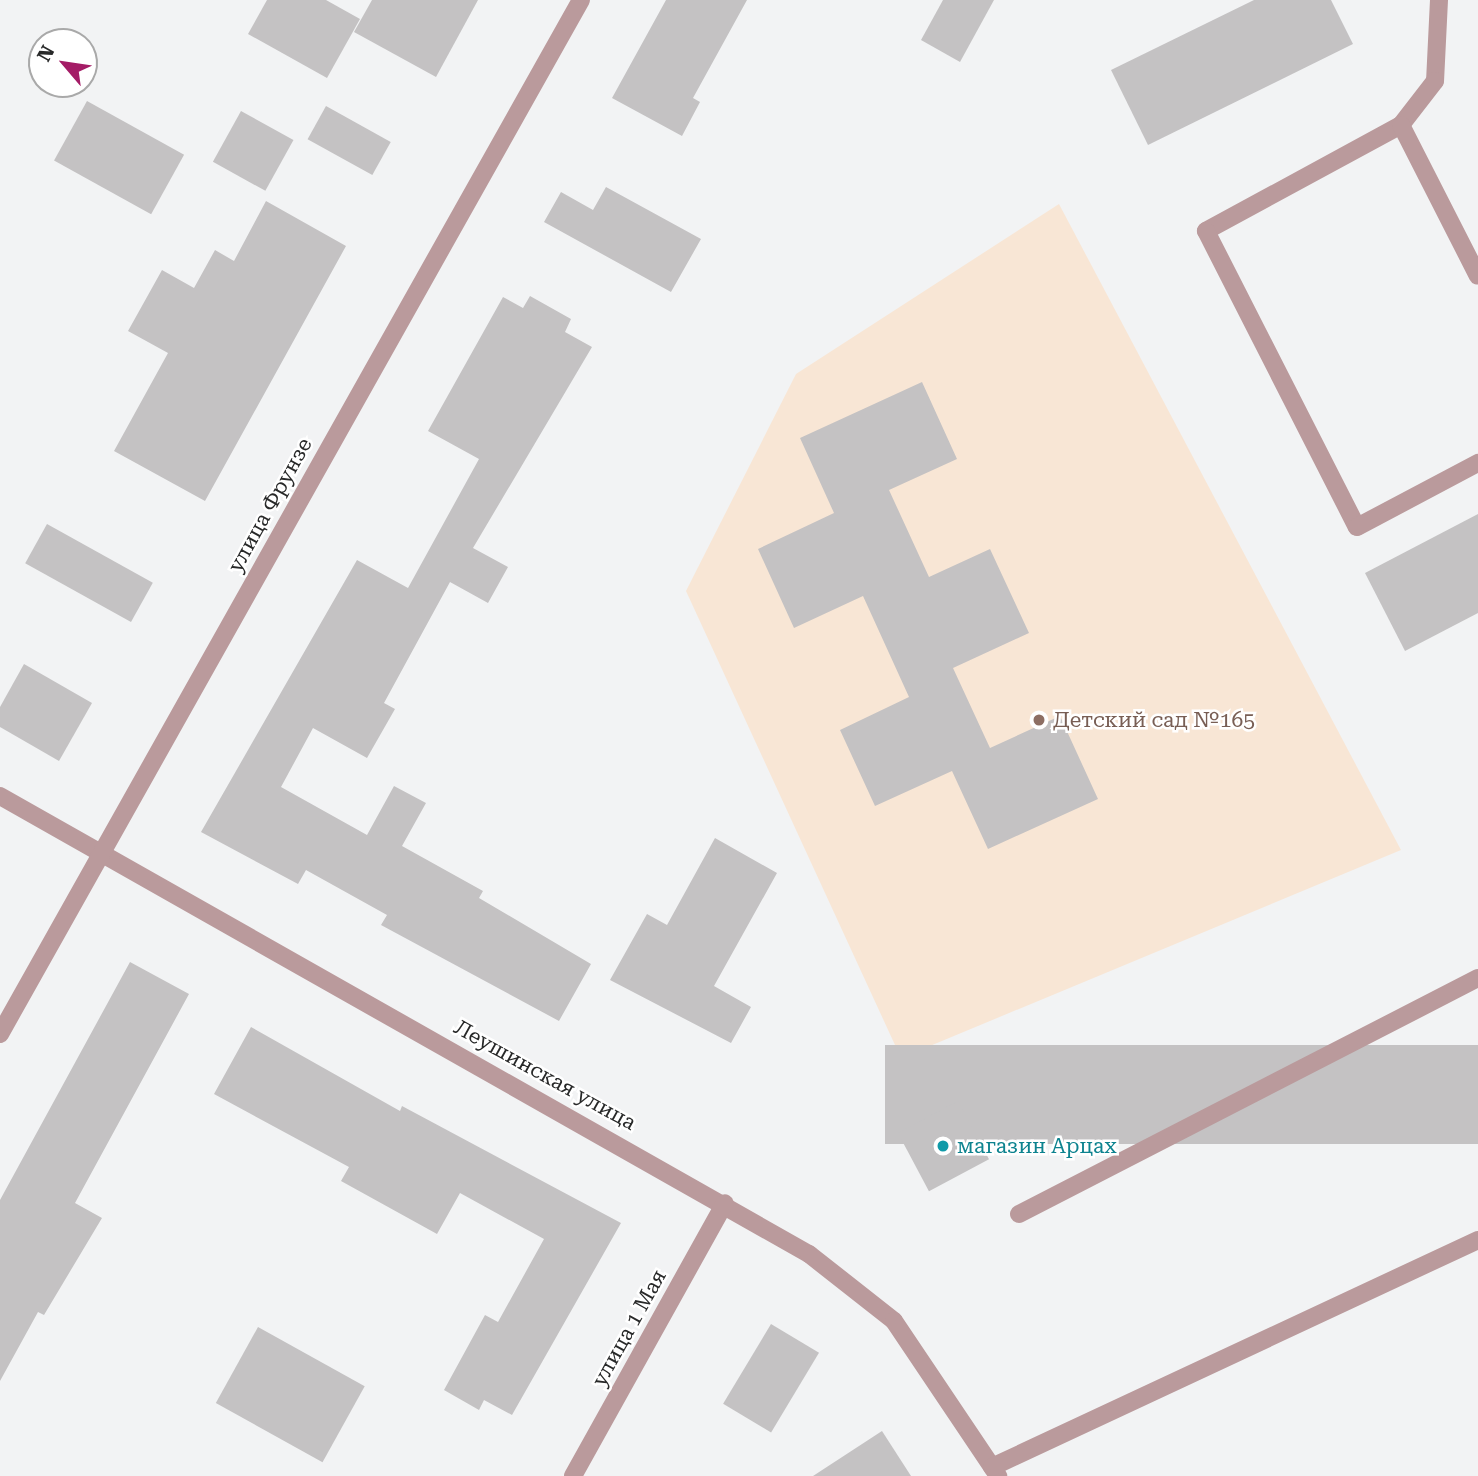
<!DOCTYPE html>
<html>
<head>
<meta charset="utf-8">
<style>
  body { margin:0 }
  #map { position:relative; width:1478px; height:1476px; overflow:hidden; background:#f2f3f4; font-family:"Roboto Serif",serif }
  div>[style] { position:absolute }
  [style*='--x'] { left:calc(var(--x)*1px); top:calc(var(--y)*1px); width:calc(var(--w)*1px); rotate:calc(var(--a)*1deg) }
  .education>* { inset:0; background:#f8e6d5 }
  .building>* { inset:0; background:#c4c2c3; transform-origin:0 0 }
  .service>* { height:18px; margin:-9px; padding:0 9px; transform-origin:9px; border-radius:9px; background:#ba9a9c }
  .minor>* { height:18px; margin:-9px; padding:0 9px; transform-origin:9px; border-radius:9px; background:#ba9a9c }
  .dots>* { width:19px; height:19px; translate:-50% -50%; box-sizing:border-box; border:4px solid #fff; border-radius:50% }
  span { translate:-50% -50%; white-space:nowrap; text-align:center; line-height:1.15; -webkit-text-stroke:5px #fff; paint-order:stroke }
  .street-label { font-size:21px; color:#282929 }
  .education-label { font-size:21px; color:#785e54 }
  .left { translate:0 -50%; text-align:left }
  .culture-label { font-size:21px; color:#0d838f }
  .north { position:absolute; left:28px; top:28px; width:70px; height:70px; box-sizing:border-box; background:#fff; border:2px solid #a9a9a9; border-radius:50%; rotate:299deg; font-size:19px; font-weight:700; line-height:28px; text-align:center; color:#282929 }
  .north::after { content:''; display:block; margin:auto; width:24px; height:32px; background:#a41c66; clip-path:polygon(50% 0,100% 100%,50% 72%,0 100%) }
</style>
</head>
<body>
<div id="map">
  <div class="education">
    <i style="clip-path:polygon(1059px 204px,1401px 850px,901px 1058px,686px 591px,796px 374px)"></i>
  </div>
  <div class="building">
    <i style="clip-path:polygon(267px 0,326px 0,360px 19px,327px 78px,248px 34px)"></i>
    <i style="clip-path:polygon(372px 0,478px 0,436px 77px,354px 32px)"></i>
    <i style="clip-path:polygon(666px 0,747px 0,693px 98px,700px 102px,682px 136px,612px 98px)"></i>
    <i style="clip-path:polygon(943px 0,994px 0,960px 62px,921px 40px)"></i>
    <i style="clip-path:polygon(1254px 0,1331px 0,1353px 44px,1148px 145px,1111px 70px)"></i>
    <i style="left:87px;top:101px;width:111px;height:68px;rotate:29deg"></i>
    <i style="left:326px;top:106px;width:74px;height:38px;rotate:29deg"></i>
    <i style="left:241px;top:111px;width:60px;height:58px;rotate:29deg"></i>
    <i style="clip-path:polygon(606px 187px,701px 239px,671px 292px,544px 222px,561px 192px,593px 210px)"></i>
    <i style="clip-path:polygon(266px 201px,346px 246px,205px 501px,114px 451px,168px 353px,128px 331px,162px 270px,194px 288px,215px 250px,234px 261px)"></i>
    <i style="clip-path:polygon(530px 296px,571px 319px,565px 332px,592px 347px,473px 548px,508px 567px,488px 603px,450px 582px,384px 703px,395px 709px,367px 758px,313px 728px,281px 787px,367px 835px,394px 786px,426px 803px,402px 846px,483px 891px,479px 898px,591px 964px,559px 1021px,381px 925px,387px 915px,306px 870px,298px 884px,201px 832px,357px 560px,408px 588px,479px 459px,428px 431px,503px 297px,523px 308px)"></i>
    <i style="clip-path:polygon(922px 382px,957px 459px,889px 490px,929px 577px,990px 549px,1029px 633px,953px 668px,990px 748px,1060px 716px,1098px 799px,988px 849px,952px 771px,875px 806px,840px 730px,909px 697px,863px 596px,794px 628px,758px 549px,834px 513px,800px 438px)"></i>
    <i style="clip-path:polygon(1478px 514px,1478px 613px,1405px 651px,1365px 573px)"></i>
    <i style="left:47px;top:524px;width:121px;height:45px;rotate:29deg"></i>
    <i style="clip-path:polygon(24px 664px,92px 703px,59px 761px,0 727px,0 707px)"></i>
    <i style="clip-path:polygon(715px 838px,777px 873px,714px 986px,751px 1007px,731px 1043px,610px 980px,647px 914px,667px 925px)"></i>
    <i style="clip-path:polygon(130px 962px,189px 994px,75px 1203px,102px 1218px,44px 1315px,38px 1312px,0 1381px,0 1200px)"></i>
    <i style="clip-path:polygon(251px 1027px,400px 1111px,402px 1106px,621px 1223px,512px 1415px,484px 1400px,479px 1410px,444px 1390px,485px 1315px,498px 1322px,544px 1239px,460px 1193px,437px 1234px,341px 1181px,349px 1167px,214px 1094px)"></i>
    <i style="left:1478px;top:1045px;width:99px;height:593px;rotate:90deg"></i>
    <i style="left:958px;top:1101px;width:66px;height:68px;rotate:62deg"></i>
    <i style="left:771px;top:1324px;width:56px;height:93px;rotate:31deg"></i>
    <i style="left:258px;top:1327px;width:122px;height:87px;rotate:29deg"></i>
    <i style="clip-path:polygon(882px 1431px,911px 1476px,813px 1476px)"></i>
  </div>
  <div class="service">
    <i style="--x:1439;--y:0;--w:81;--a:92.8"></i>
    <i style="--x:1435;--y:81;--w:56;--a:127.7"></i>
    <i style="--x:1401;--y:125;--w:222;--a:151.5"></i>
    <i style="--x:1206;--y:231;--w:332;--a:63"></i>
    <i style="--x:1357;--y:527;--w:137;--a:-27.9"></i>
    <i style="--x:1401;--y:125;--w:169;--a:63"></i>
    <i style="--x:1019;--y:1214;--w:516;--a:-27.21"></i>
  </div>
  <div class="minor">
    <i style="--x:0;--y:796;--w:930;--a:29.52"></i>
    <i style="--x:809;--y:1254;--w:108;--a:38.2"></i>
    <i style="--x:894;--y:1321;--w:187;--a:56.1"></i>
    <i style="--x:0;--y:1034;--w:1186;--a:-60.67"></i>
    <i style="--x:992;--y:1467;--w:536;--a:-25.04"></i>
    <i style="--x:573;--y:1476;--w:312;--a:-60.9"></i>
  </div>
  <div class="dots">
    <i style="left:1039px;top:720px;background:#8d6e63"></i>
    <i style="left:943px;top:1146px;background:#0f9aa8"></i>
  </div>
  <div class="street-label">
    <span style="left:270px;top:505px;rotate:-61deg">улица Фрунзе</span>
    <span style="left:545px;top:1075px;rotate:29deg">Леушинская улица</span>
    <span style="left:629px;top:1328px;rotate:-61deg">улица 1 Мая</span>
  </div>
  <div class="education-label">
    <span class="left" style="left:1053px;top:720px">Детский сад №165</span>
  </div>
  <div class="culture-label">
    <span class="left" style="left:957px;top:1146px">магазин Арцах</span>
  </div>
  <div class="north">N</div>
</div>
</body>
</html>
